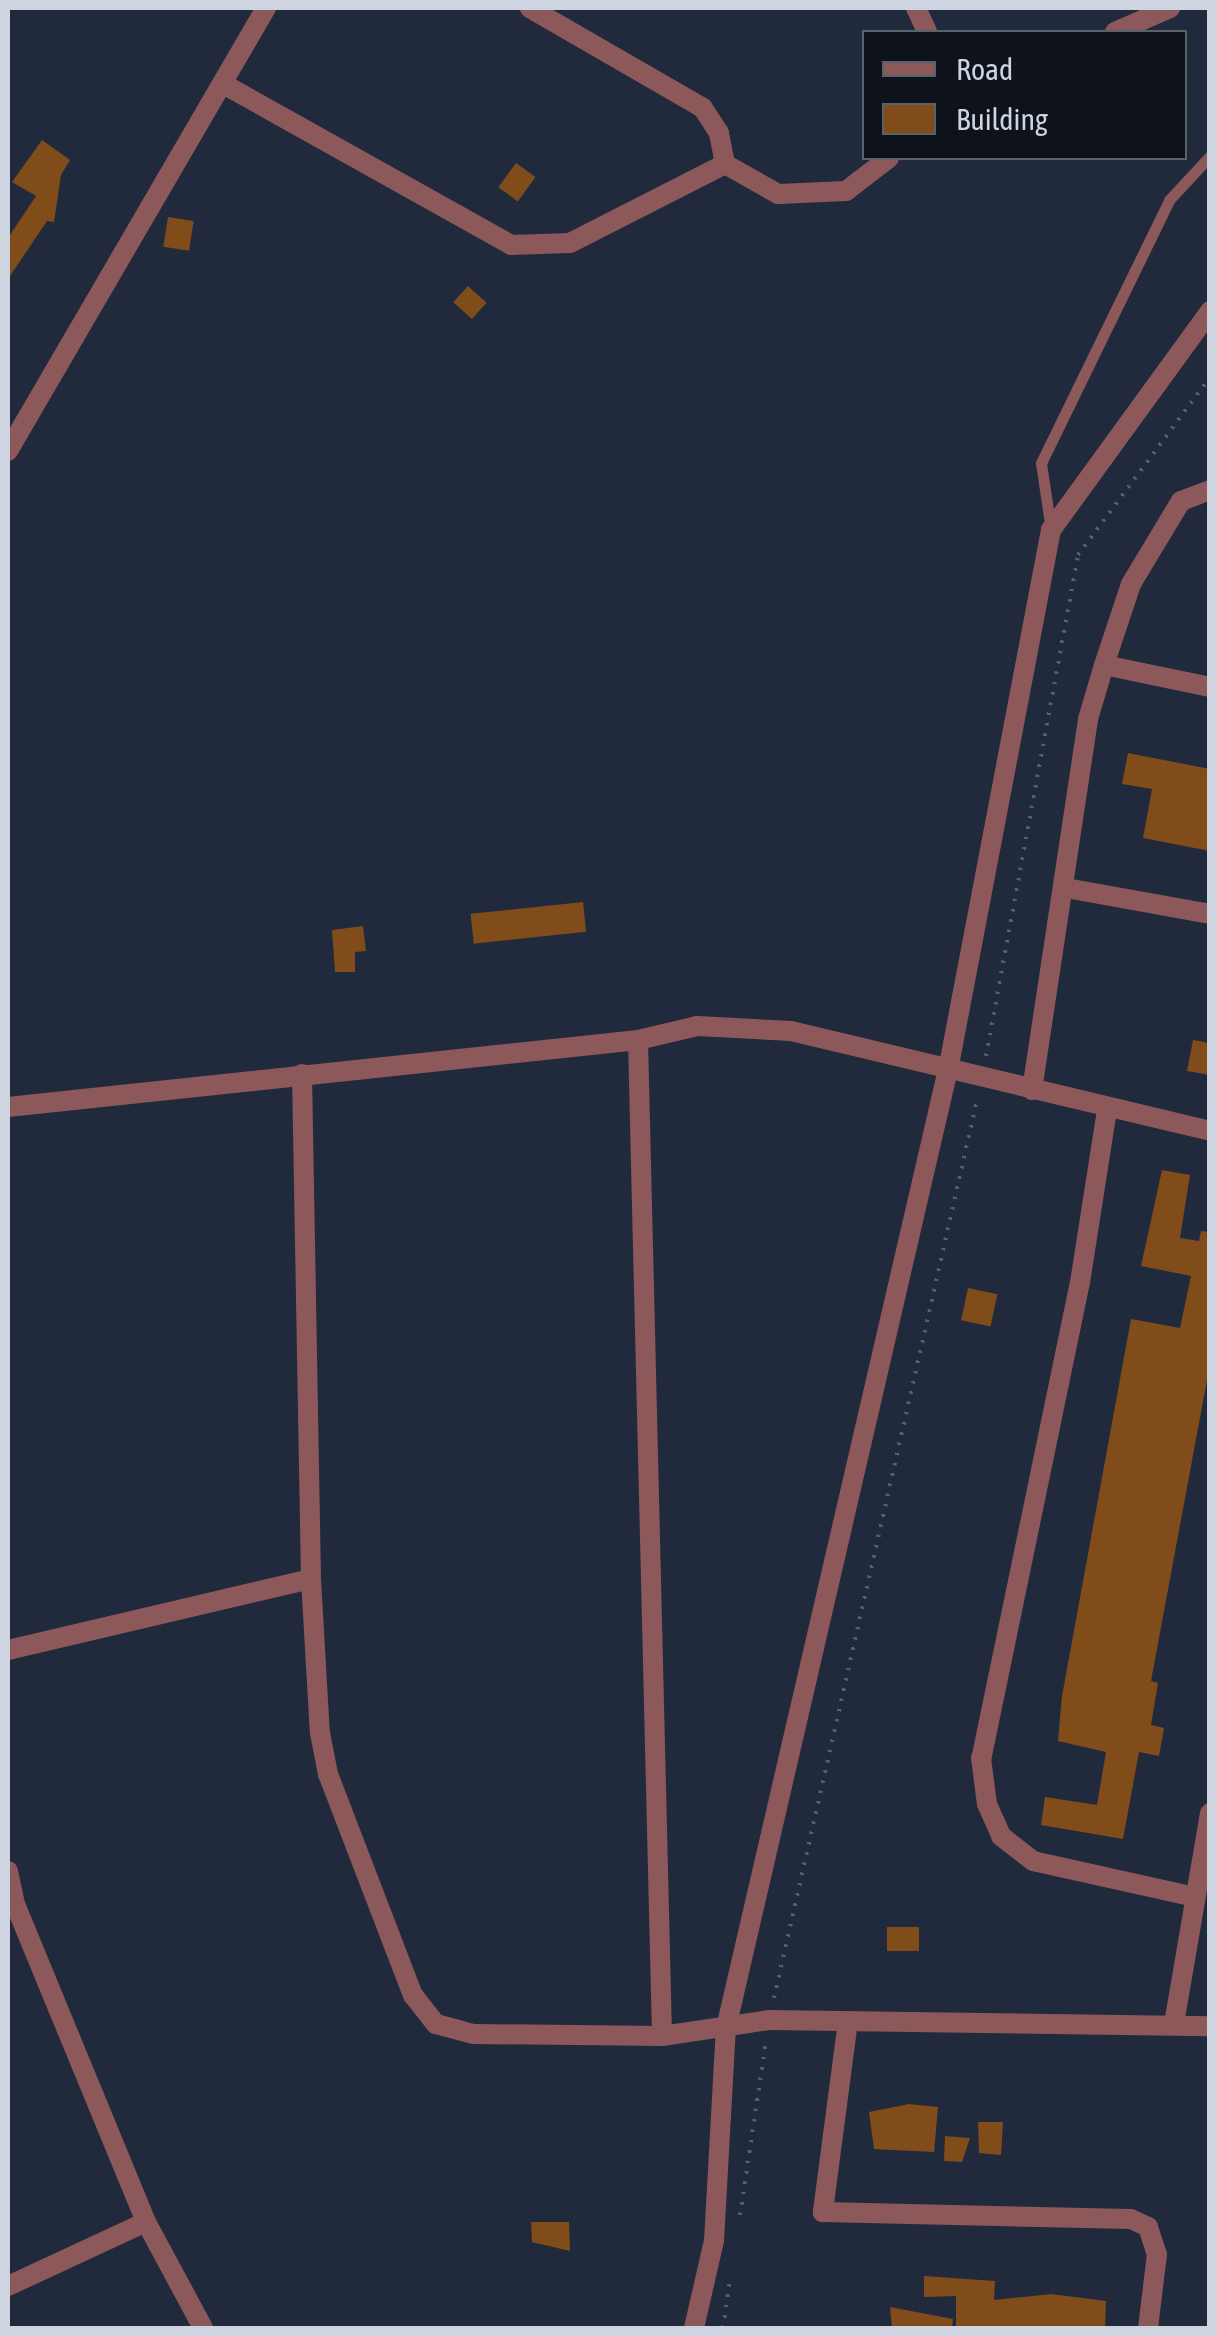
<!DOCTYPE html>
<html>
<head>
<meta charset="utf-8">
<style>
  body { margin:0 }
  #map { position:relative; width:1217px; height:2336px; overflow:hidden; background:#202a3c; font-family:"Asap Condensed",sans-serif }
  div>[style] { position:absolute }
  [style*='--x'] { left:calc(var(--x)*1px); top:calc(var(--y)*1px); width:calc(var(--w)*1px); rotate:calc(var(--a)*1deg) }
  .building>* { inset:0; background:#804c19; transform-origin:0 0 }
  .path>* { height:4px; margin-top:-2px; transform-origin:0; background:repeating-linear-gradient(90deg,#565f6f 0 2.5px,transparent 0 10.5px) }
  .service>* { height:11px; margin:-5.5px; padding:0 5.5px; transform-origin:5.5px; border-radius:5.5px; background:#8c585a }
  .minor>* { height:20px; margin:-10px; padding:0 10px; transform-origin:10px; border-radius:10px; background:#8c585a }
  .tertiary>* { height:20px; margin:-10px; padding:0 10px; transform-origin:10px; border-radius:10px; background:#8c585a }
  span { translate:-50% -50%; white-space:nowrap; text-align:center; line-height:1.15; -webkit-text-stroke:10px #0e131b; paint-order:stroke }
  .frame { position:absolute; inset:0; border:10px solid #ced5e1; pointer-events:none }
  .legend { position:absolute; left:862px; top:30px; width:325px; height:130px; box-sizing:border-box; background:#0e131b; border:2px solid #5b616a; margin:0; padding:12px 18px; list-style:none; font-size:30px; color:#ced5e1 }
  .legend li { display:flex; align-items:center; gap:20px; height:50px }
  .legend b { width:50px; border:2px solid #5b616a }
</style>
</head>
<body>
<div id="map">
  <div class="building">
    <i style="clip-path:polygon(42px 140px,70px 160px,61px 175px,54px 222px,47px 221px,8px 279px,8px 238px,36px 196px,12px 182px)"></i>
    <i style="left:516px;top:163px;width:24px;height:30px;rotate:36deg"></i>
    <i style="left:168px;top:217px;width:26px;height:30px;rotate:9deg"></i>
    <i style="left:468px;top:286px;width:25px;height:22px;rotate:42deg"></i>
    <i style="clip-path:polygon(1128px 753px,1210px 769px,1210px 851px,1143px 838px,1152px 789px,1122px 784px)"></i>
    <i style="left:583px;top:902px;width:30px;height:113px;rotate:84deg"></i>
    <i style="clip-path:polygon(363px 926px,366px 951px,355px 952px,355px 972px,335px 972px,332px 930px)"></i>
    <i style="clip-path:polygon(1193px 1040px,1210px 1043px,1210px 1075px,1187px 1071px)"></i>
    <i style="clip-path:polygon(1162px 1170px,1190px 1175px,1180px 1238px,1199px 1241px,1201px 1231px,1210px 1232px,1210px 1364px,1151px 1681px,1158px 1683px,1151px 1725px,1164px 1728px,1159px 1756px,1139px 1752px,1123px 1839px,1041px 1825px,1045px 1797px,1097px 1805px,1106px 1752px,1058px 1741px,1062px 1696px,1131px 1319px,1180px 1328px,1191px 1276px,1141px 1266px)"></i>
    <i style="left:968px;top:1288px;width:30px;height:33px;rotate:12deg"></i>
    <i style="left:887px;top:1927px;width:32px;height:24px"></i>
    <i style="clip-path:polygon(909px 2104px,938px 2107px,934px 2152px,874px 2149px,869px 2112px)"></i>
    <i style="clip-path:polygon(978px 2122px,1003px 2122px,1001px 2155px,979px 2153px)"></i>
    <i style="clip-path:polygon(945px 2136px,970px 2138px,962px 2162px,944px 2161px)"></i>
    <i style="clip-path:polygon(531px 2222px,569px 2222px,570px 2251px,532px 2242px)"></i>
    <i style="clip-path:polygon(924px 2276px,995px 2281px,994px 2300px,1051px 2294px,1106px 2301px,1105px 2328px,956px 2328px,956px 2296px,924px 2297px)"></i>
    <i style="clip-path:polygon(890px 2307px,953px 2319px,952px 2328px,892px 2328px)"></i>
  </div>
  <div class="path">
    <i style="--x:986;--y:1056;--w:509;--a:-79.59"></i>
    <i style="--x:1078;--y:555;--w:222;--a:-53.4"></i>
    <i style="--x:774;--y:1998;--w:921;--a:-77.26"></i>
    <i style="--x:740;--y:2215;--w:176;--a:-81.5"></i>
    <i style="--x:723;--y:2328;--w:49;--a:-81.9"></i>
  </div>
  <div class="service">
    <i style="--x:1051;--y:530;--w:68;--a:-98.5"></i>
    <i style="--x:1041;--y:463;--w:292;--a:-64"></i>
    <i style="--x:1169;--y:200;--w:60;--a:-47"></i>
  </div>
  <div class="minor">
    <i style="--x:916;--y:8;--w:26;--a:65"></i>
    <i style="--x:1115;--y:32;--w:60;--a:-23.6"></i>
    <i style="--x:225;--y:85;--w:328;--a:29.2"></i>
    <i style="--x:511;--y:245;--w:59;--a:-1.9"></i>
    <i style="--x:570;--y:243;--w:174;--a:-27"></i>
    <i style="--x:725;--y:164;--w:32;--a:-101"></i>
    <i style="--x:719;--y:133;--w:30;--a:-123"></i>
    <i style="--x:703;--y:108;--w:200;--a:-150"></i>
    <i style="--x:725;--y:164;--w:61;--a:29.5"></i>
    <i style="--x:778;--y:194;--w:68;--a:-2.5"></i>
    <i style="--x:846;--y:191;--w:54;--a:-37.5"></i>
    <i style="--x:8;--y:451;--w:513;--a:-59.78"></i>
    <i style="--x:1210;--y:490;--w:31;--a:159"></i>
    <i style="--x:1181;--y:501;--w:97;--a:121.1"></i>
    <i style="--x:1131;--y:584;--w:85;--a:108.4"></i>
    <i style="--x:1104;--y:665;--w:108;--a:11.7"></i>
    <i style="--x:1066;--y:888;--w:146;--a:10.2"></i>
    <i style="--x:638;--y:1040;--w:996;--a:88.62"></i>
    <i style="--x:302;--y:1074;--w:505;--a:88.98"></i>
    <i style="--x:311;--y:1579;--w:154;--a:86.7"></i>
    <i style="--x:320;--y:1733;--w:42;--a:79"></i>
    <i style="--x:328;--y:1774;--w:237;--a:69"></i>
    <i style="--x:413;--y:1995;--w:37;--a:52"></i>
    <i style="--x:436;--y:2024;--w:39;--a:15"></i>
    <i style="--x:474;--y:2034;--w:188;--a:0.6"></i>
    <i style="--x:662;--y:2036;--w:108;--a:-8.5"></i>
    <i style="--x:769;--y:2020;--w:441;--a:0.8"></i>
    <i style="--x:1032;--y:1090;--w:375;--a:-81.4"></i>
    <i style="--x:1088;--y:719;--w:56;--a:-73.5"></i>
    <i style="--x:8;--y:1107;--w:634;--a:-6.07"></i>
    <i style="--x:638;--y:1040;--w:61;--a:-13.3"></i>
    <i style="--x:697;--y:1026;--w:94;--a:3"></i>
    <i style="--x:791;--y:1031;--w:431;--a:13.4"></i>
    <i style="--x:1107;--y:1110;--w:174;--a:98.9"></i>
    <i style="--x:1080;--y:1282;--w:486;--a:101.7"></i>
    <i style="--x:981;--y:1758;--w:46;--a:82.6"></i>
    <i style="--x:987;--y:1804;--w:35;--a:66"></i>
    <i style="--x:1001;--y:1836;--w:41;--a:38"></i>
    <i style="--x:1033;--y:1861;--w:166;--a:12.5"></i>
    <i style="--x:8;--y:1650;--w:311;--a:-13.2"></i>
    <i style="--x:8;--y:1871;--w:34;--a:78"></i>
    <i style="--x:15;--y:1904;--w:344;--a:67.6"></i>
    <i style="--x:146;--y:2222;--w:120;--a:61.7"></i>
    <i style="--x:848;--y:2021;--w:193;--a:97.5"></i>
    <i style="--x:823;--y:2212;--w:308;--a:1.3"></i>
    <i style="--x:1131;--y:2219;--w:19;--a:25"></i>
    <i style="--x:1148;--y:2227;--w:28;--a:72"></i>
    <i style="--x:1157;--y:2254;--w:75;--a:96.9"></i>
    <i style="--x:1174;--y:2024;--w:214;--a:-80.3"></i>
    <i style="--x:8;--y:2286;--w:152;--a:-24.9"></i>
  </div>
  <div class="tertiary">
    <i style="--x:694;--y:2328;--w:89;--a:-77.1"></i>
    <i style="--x:714;--y:2241;--w:213;--a:-86.8"></i>
    <i style="--x:726;--y:2028;--w:988;--a:-76.96"></i>
    <i style="--x:949;--y:1065;--w:545;--a:-79.21"></i>
    <i style="--x:1051;--y:530;--w:271;--a:-54"></i>
  </div>
  <div class="frame"></div>
  <ul class="legend">
  <li><b style="height:12px;background:#8c585a"></b>Road</li>
  <li><b style="height:28px;background:#804c19"></b>Building</li>
  </ul>
</div>
</body>
</html>
